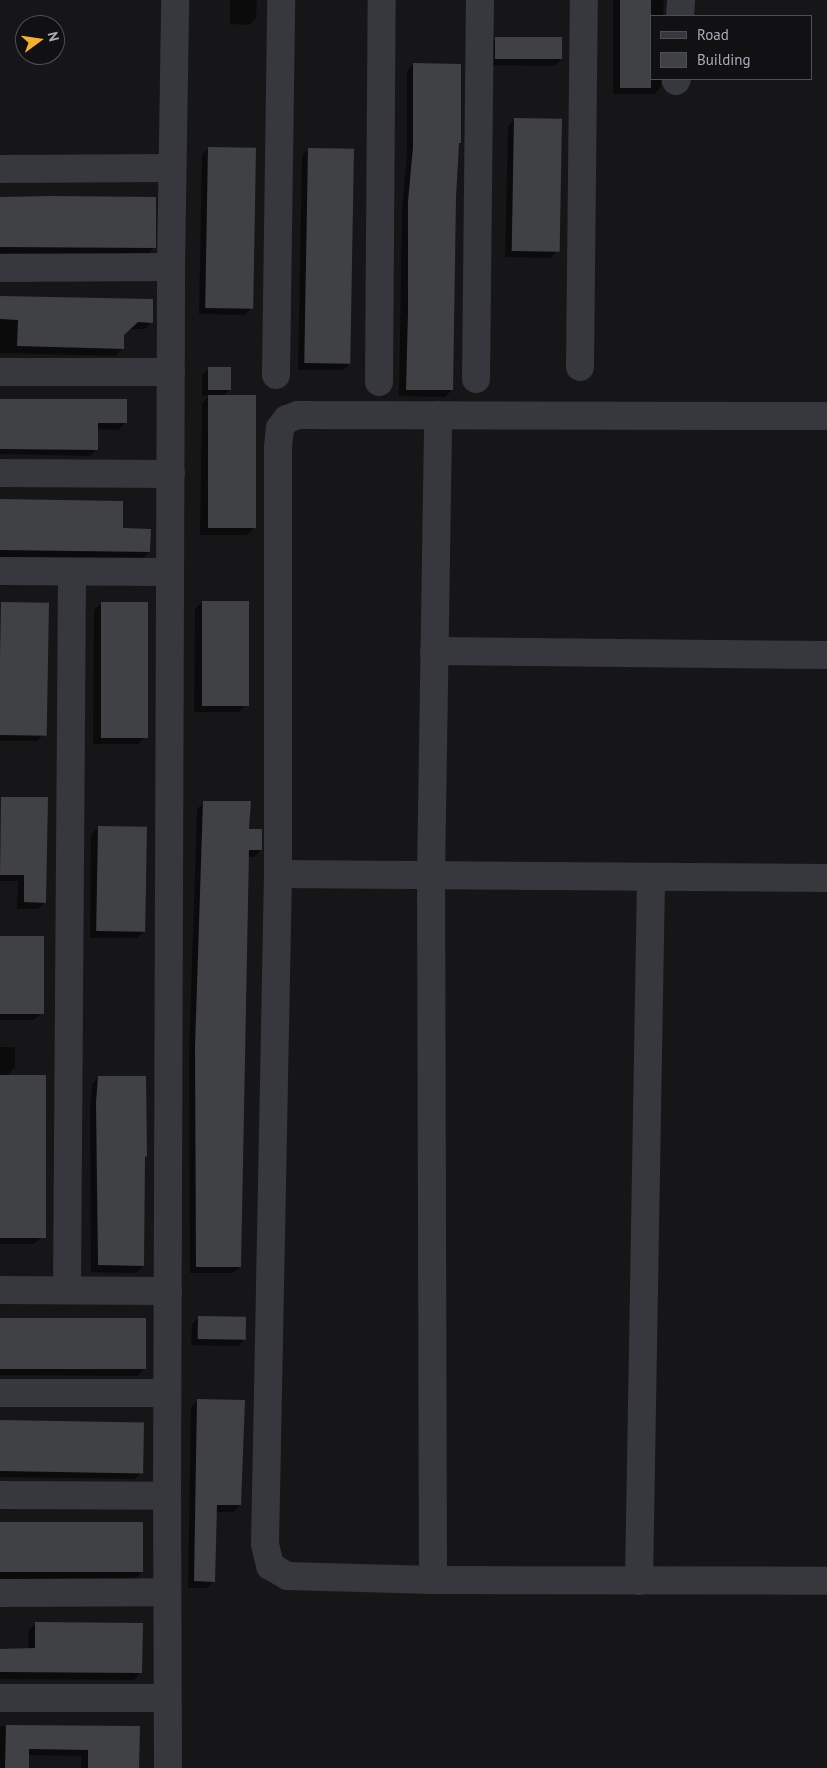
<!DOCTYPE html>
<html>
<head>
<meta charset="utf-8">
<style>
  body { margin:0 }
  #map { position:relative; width:827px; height:1768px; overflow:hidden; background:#161618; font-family:"PT Sans",sans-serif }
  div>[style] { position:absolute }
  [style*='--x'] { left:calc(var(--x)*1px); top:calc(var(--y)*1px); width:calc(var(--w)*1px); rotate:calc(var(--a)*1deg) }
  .shadow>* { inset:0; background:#0007 }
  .building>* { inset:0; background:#404145; transform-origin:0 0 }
  .street>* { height:28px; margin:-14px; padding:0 14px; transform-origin:14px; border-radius:14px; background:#37383d }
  span { translate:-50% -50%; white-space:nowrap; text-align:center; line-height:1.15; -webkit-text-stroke:4px #111113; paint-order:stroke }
  .legend { position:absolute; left:650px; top:15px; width:162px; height:65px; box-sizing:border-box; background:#111113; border:1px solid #4d4f55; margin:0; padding:6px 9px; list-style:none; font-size:15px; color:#a8adb8 }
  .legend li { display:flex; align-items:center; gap:10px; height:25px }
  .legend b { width:25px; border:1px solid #4d4f55 }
  .north { position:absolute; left:15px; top:15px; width:50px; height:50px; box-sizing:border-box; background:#111113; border:1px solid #4d4f55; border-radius:50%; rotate:76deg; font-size:14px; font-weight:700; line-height:20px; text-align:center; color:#a8adb8 }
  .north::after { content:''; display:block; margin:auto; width:18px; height:22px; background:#f2b134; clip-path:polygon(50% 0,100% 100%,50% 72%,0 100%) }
</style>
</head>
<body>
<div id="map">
  <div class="shadow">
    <i style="clip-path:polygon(230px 0,257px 0,256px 18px,249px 25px,230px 24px)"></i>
    <i style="clip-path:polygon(613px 0,664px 0,663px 16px,651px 16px,651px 79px,661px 79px,661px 87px,654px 94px,613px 94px)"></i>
    <i style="clip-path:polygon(496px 38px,561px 60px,554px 66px,489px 65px,489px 45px)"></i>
    <i style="clip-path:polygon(413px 64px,460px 142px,457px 145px,455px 198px,452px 390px,445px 397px,399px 396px,402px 209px,407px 154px,407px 71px)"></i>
    <i style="clip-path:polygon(515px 119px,557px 251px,551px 258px,505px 257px,508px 126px)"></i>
    <i style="clip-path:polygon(209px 148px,252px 308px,245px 315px,199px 314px,202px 155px)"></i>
    <i style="clip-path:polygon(309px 149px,350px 363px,343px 370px,298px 370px,302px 156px)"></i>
    <i style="clip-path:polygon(0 198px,154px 247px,148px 254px,0 253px)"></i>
    <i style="clip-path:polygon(0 299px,152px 322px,145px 329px,130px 329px,122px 335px,122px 349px,115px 356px,0 353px)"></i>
    <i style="clip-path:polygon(209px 368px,229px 390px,223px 396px,254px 528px,247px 535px,200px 535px,202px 403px,209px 396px,202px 396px,202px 375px)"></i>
    <i style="clip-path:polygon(0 399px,126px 401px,125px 423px,118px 430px,97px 429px,97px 449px,90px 456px,0 454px)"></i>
    <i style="clip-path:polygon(0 501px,121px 529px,149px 552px,142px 559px,0 557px)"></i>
    <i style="clip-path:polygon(202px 602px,246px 705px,239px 712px,194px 712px,195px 609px)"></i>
    <i style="clip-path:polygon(1px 603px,44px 734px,37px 741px,0 741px)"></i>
    <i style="clip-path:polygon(101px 603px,145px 737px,138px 744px,93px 744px,94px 610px)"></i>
    <i style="clip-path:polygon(1px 799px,45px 902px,38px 909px,17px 909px,18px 881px,0 881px)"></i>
    <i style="clip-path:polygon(204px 802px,248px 830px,261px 850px,254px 857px,248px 857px,240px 1267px,233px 1273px,190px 1273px,189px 1055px,197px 809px)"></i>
    <i style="clip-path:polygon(98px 828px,144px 932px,137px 938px,90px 938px,91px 834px)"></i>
    <i style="clip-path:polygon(0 937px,41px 1013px,34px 1020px,0 1020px)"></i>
    <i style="clip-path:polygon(0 1047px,15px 1047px,15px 1068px,6px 1076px,41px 1237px,34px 1244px,0 1244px)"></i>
    <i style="clip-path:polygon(99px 1077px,143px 1266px,136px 1273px,91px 1272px,90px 1110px,92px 1084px)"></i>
    <i style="clip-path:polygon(199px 1317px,245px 1339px,238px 1346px,191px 1345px,192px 1324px)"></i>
    <i style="clip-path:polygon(0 1319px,144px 1369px,137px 1376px,0 1375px)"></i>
    <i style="clip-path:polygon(198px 1400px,240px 1505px,233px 1512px,216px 1512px,214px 1581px,207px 1588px,188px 1588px,191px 1407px)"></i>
    <i style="clip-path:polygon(0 1421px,142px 1472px,135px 1479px,0 1477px)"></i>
    <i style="clip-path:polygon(0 1523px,141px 1573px,134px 1580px,0 1579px)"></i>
    <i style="clip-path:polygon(36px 1623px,140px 1673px,134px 1680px,0 1679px,0 1650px,28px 1650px,29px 1630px)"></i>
    <i style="clip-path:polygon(0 1726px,139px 1727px,138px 1768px,81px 1768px,81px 1756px,28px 1755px,28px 1768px,0 1768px)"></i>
  </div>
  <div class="building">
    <i style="left:620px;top:0;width:31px;height:88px"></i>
    <i style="left:495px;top:37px;width:67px;height:22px"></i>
    <i style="clip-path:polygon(413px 63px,461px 64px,461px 143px,459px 143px,456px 198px,453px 390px,406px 390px,408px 312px,408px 201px,413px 147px)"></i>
    <i style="left:514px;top:118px;width:48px;height:133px;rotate:1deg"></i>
    <i style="left:208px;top:147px;width:48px;height:161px;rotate:1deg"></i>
    <i style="left:308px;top:148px;width:46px;height:215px;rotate:1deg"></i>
    <i style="clip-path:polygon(50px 196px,156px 197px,156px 248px,0 247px,0 197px)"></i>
    <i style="clip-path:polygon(0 296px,153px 299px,153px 323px,138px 322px,124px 335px,124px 349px,17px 346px,18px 320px,0 319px)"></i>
    <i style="left:208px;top:367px;width:23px;height:23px"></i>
    <i style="left:208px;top:395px;width:48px;height:133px"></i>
    <i style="clip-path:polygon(0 399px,127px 399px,127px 423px,98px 423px,98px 450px,0 449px)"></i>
    <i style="clip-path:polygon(0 499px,123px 501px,123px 528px,151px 529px,150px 552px,0 550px)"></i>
    <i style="left:202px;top:601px;width:47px;height:105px"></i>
    <i style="left:1px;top:602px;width:48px;height:133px;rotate:1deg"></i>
    <i style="left:101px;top:602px;width:47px;height:136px"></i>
    <i style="clip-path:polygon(1px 797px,48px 797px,46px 903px,24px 902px,24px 875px,0 875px)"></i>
    <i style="clip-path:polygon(203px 801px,251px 801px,249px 829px,262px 829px,262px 850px,249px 850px,241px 1267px,196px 1267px,195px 1047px)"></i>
    <i style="left:98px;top:826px;width:49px;height:105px;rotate:1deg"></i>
    <i style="left:0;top:936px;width:44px;height:78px"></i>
    <i style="left:0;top:1075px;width:46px;height:163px"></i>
    <i style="clip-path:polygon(98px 1076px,146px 1076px,147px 1157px,145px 1156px,144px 1266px,98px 1265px,96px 1103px)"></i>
    <i style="left:198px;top:1316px;width:48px;height:23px;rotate:1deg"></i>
    <i style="left:0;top:1318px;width:146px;height:51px"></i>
    <i style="clip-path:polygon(197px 1399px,245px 1400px,241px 1505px,217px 1505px,215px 1582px,194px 1581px)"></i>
    <i style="left:0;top:1420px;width:144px;height:51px;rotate:1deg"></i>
    <i style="left:0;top:1522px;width:143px;height:50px"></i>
    <i style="clip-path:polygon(35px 1622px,143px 1623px,142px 1673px,0 1672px,0 1649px,35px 1648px)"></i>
    <i style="clip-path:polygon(6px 1725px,140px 1726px,139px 1768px,88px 1768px,88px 1750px,29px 1749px,29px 1768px,5px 1768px)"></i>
  </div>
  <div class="street">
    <i style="--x:680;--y:16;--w:16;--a:-86"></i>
    <i style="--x:676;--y:81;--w:2;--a:-63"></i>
    <i style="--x:0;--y:169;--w:172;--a:-0.3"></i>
    <i style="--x:0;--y:268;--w:171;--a:-0.3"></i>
    <i style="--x:580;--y:367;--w:367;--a:-89.4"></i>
    <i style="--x:0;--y:372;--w:171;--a:0"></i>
    <i style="--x:276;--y:375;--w:375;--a:-89.2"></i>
    <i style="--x:476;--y:379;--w:379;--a:-89.4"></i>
    <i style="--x:379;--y:382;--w:382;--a:-89.6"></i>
    <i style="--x:827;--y:416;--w:529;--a:-179.89"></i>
    <i style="--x:298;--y:415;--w:12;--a:160"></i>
    <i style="--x:287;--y:419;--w:11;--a:128"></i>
    <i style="--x:280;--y:428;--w:20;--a:96"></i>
    <i style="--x:278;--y:448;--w:426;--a:90"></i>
    <i style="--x:278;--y:874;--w:670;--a:91.11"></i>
    <i style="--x:265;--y:1544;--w:23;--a:77"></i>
    <i style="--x:270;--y:1566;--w:20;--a:30"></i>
    <i style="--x:287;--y:1576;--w:146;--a:1.6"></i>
    <i style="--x:433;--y:1580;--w:394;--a:0.1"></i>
    <i style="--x:0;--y:473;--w:171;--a:0.3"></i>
    <i style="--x:0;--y:571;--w:170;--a:0.3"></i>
    <i style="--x:434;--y:651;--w:393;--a:0.6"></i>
    <i style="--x:278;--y:874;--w:549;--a:0.42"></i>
    <i style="--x:0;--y:1290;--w:168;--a:0.3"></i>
    <i style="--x:67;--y:1290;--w:718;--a:-89.6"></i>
    <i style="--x:0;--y:1393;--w:167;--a:0"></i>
    <i style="--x:0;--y:1495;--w:167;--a:0.3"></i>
    <i style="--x:433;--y:1580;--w:704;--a:-90.16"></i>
    <i style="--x:431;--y:876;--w:461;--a:-89.1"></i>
    <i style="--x:639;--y:1581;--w:704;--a:-89.02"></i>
    <i style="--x:0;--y:1593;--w:167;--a:-0.3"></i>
    <i style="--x:0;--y:1698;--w:167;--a:0"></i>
    <i style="--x:168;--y:1768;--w:272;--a:-90.2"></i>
    <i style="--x:167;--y:1496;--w:1229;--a:-89.81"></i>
    <i style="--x:171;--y:267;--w:267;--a:-89.1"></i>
  </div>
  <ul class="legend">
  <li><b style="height:6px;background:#37383d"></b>Road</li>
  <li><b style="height:14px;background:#404145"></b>Building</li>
  </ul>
  <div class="north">N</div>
</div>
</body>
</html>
